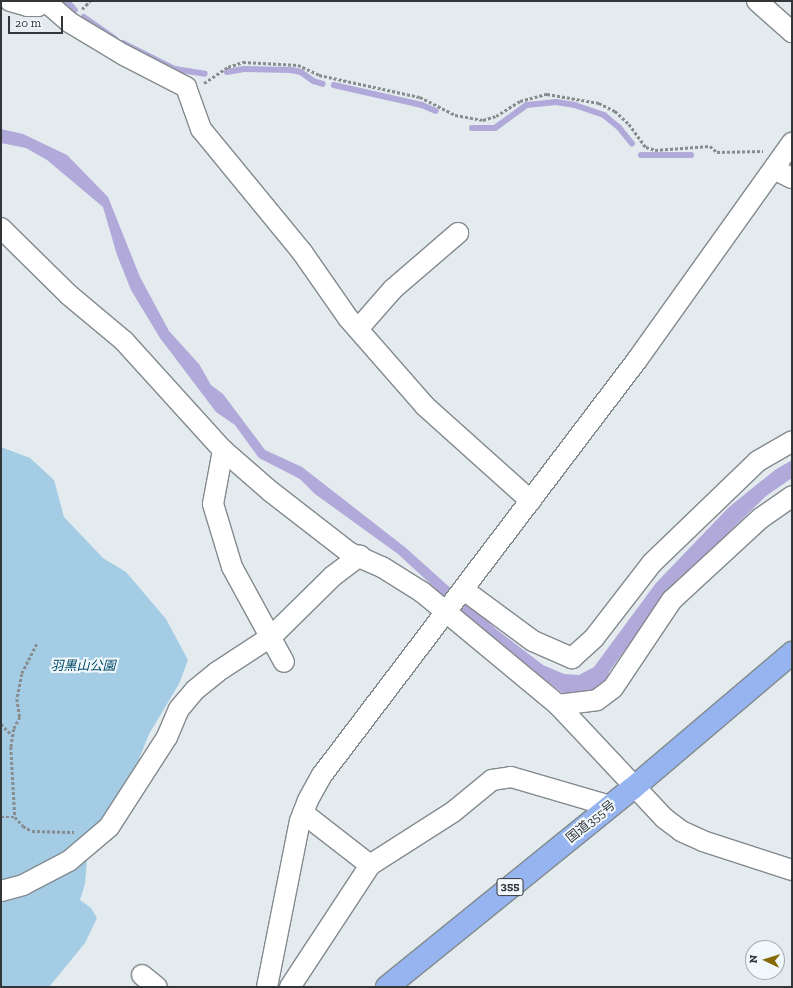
<!DOCTYPE html>
<html>
<head>
<meta charset="utf-8">
<style>
  body { margin:0 }
  #map { position:relative; width:793px; height:988px; overflow:hidden; background:#e3ebef; font-family:"Zilla Slab","Noto Sans JP",serif }
  div>[style] { position:absolute }
  [style*='--x'] { left:calc(var(--x)*1px); top:calc(var(--y)*1px); width:calc(var(--w)*1px); rotate:calc(var(--a)*1deg) }
  .green>* { inset:0; background:#a4cde5 }
  .water>* { inset:0; background:#b1a9da }
  .stream>* { height:5.5px; margin:-2.75px; padding:0 2.75px; transform-origin:2.75px; border-radius:2.75px; background:#b1a9da }
  .path>* { height:2.5px; margin-top:-1.25px; transform-origin:0; background:repeating-linear-gradient(90deg,#878c8f 0 3px,transparent 0 5px) }
  .roads { filter:drop-shadow(1px 0 #838a8e) drop-shadow(-1px 0 #838a8e) drop-shadow(0 1px #838a8e) drop-shadow(0 -1px #838a8e) }
  .minor>* { height:20px; margin:-10px; padding:0 10px; transform-origin:10px; border-radius:10px; background:#fff }
  .highway>* { height:22px; margin:-11px; padding:0 11px; transform-origin:11px; border-radius:11px; background:#96b5f0 }
  span { translate:-50% -50%; white-space:nowrap; text-align:center; line-height:1.15; -webkit-text-stroke:4px #f1f8fc; paint-order:stroke }
  .shield-label span { padding:1px 3px; background:#f1f8fc; border:1px solid; border-radius:3px; -webkit-text-stroke-width:0 }
  .shield-label { font-size:12px; color:#333638; font-weight:700 }
  .park-label { font-size:13px; color:#004a67; font-style:italic }
  .street-label { font-size:13px; color:#333638 }
  .frame { position:absolute; inset:0; border:2px solid #333638; pointer-events:none }
  .north { position:absolute; left:745px; top:940px; width:40px; height:40px; box-sizing:border-box; background:#f1f8fc; border:1px solid #a5aaae; border-radius:50%; rotate:274deg; font-size:11px; font-weight:700; line-height:16px; text-align:center; color:#333638 }
  .north::after { content:''; display:block; margin:auto; width:14px; height:18px; background:#876905; clip-path:polygon(50% 0,100% 100%,50% 72%,0 100%) }
  .scale { position:absolute; left:8px; top:16px; width:55px; height:18px; box-sizing:border-box; border:2px solid #333638; border-top:0; padding-left:5px; font-size:12px; line-height:14px; white-space:nowrap; color:#333638; -webkit-text-stroke:3px #f1f8fc; paint-order:stroke }
</style>
</head>
<body>
<div id="map">
  <div class="green">
    <i style="clip-path:polygon(1px 447px,30px 458px,54px 480px,64px 517px,103px 558px,126px 572px,166px 619px,188px 660px,179px 684px,149px 734px,132px 777px,87px 859px,85px 884px,80px 900px,91px 908px,97px 918px,85px 943px,49px 987px,1px 987px)"></i>
  </div>
  <div class="water">
    <i style="clip-path:polygon(1px 129px,23px 134px,67px 155px,108px 197px,140px 277px,169px 331px,199px 364px,211px 385px,223px 394px,265px 450px,302px 467px,406px 548px,496px 629px,543px 665px,564px 674px,579px 675px,594px 667px,656px 583px,729px 507px,775px 470px,792px 460px,792px 478px,766px 496px,666px 593px,609px 672px,608px 682px,595px 693px,565px 695px,444px 601px,436px 589px,398px 554px,315px 494px,300px 479px,259px 458px,235px 425px,216px 412px,160px 338px,131px 290px,117px 255px,103px 207px,47px 160px,26px 148px,1px 143px)"></i>
  </div>
  <div class="stream">
    <i style="--x:67;--y:1;--w:12;--a:48"></i>
    <i style="--x:84;--y:17;--w:38;--a:35"></i>
    <i style="--x:123;--y:43;--w:58;--a:26.6"></i>
    <i style="--x:175;--y:69;--w:30;--a:9"></i>
    <i style="--x:227;--y:72;--w:17;--a:-10"></i>
    <i style="--x:244;--y:69;--w:47;--a:1.2"></i>
    <i style="--x:291;--y:70;--w:10;--a:11"></i>
    <i style="--x:301;--y:72;--w:16;--a:35"></i>
    <i style="--x:314;--y:81;--w:9;--a:18"></i>
    <i style="--x:334;--y:85;--w:90;--a:12.8"></i>
    <i style="--x:422;--y:105;--w:15;--a:23"></i>
    <i style="--x:472;--y:128;--w:23;--a:0"></i>
    <i style="--x:495;--y:128;--w:39;--a:-36"></i>
    <i style="--x:527;--y:105;--w:29;--a:-6"></i>
    <i style="--x:556;--y:102;--w:19;--a:9"></i>
    <i style="--x:575;--y:105;--w:31;--a:19"></i>
    <i style="--x:604;--y:115;--w:19;--a:39"></i>
    <i style="--x:619;--y:127;--w:21;--a:51"></i>
    <i style="--x:641;--y:155;--w:50;--a:0"></i>
  </div>
  <div class="path">
    <i style="--x:82;--y:9;--w:11;--a:-45"></i>
    <i style="--x:204;--y:83;--w:29;--a:-34"></i>
    <i style="--x:228;--y:67;--w:16;--a:-18"></i>
    <i style="--x:243;--y:62;--w:55;--a:3.1"></i>
    <i style="--x:298;--y:65;--w:23;--a:25"></i>
    <i style="--x:319;--y:75;--w:103;--a:12.3"></i>
    <i style="--x:420;--y:97;--w:39;--a:27"></i>
    <i style="--x:455;--y:115;--w:28;--a:10"></i>
    <i style="--x:483;--y:120;--w:14;--a:-17"></i>
    <i style="--x:496;--y:116;--w:28;--a:-32"></i>
    <i style="--x:520;--y:101;--w:28;--a:-15"></i>
    <i style="--x:547;--y:94;--w:53;--a:9.8"></i>
    <i style="--x:599;--y:103;--w:18;--a:27"></i>
    <i style="--x:615;--y:111;--w:19;--a:43"></i>
    <i style="--x:629;--y:124;--w:29;--a:54"></i>
    <i style="--x:646;--y:147;--w:9;--a:18"></i>
    <i style="--x:655;--y:150;--w:55;--a:-4.2"></i>
    <i style="--x:710;--y:146;--w:9;--a:41"></i>
    <i style="--x:717;--y:152;--w:46;--a:-1.2"></i>
    <i style="--x:37;--y:644;--w:34;--a:117"></i>
    <i style="--x:22;--y:674;--w:25;--a:101"></i>
    <i style="--x:17;--y:699;--w:18;--a:81"></i>
    <i style="--x:20;--y:717;--w:13;--a:117"></i>
    <i style="--x:14;--y:729;--w:18;--a:99"></i>
    <i style="--x:11;--y:747;--w:70;--a:86.7"></i>
    <i style="--x:15;--y:817;--w:12;--a:48"></i>
    <i style="--x:23;--y:826;--w:10;--a:29"></i>
    <i style="--x:32;--y:831;--w:42;--a:1.4"></i>
    <i style="--x:1;--y:724;--w:16;--a:45"></i>
    <i style="--x:1;--y:817;--w:14;--a:0"></i>
  </div>
  <div class="roads">
    <div class="minor">
      <i style="--x:10;--y:1;--w:18;--a:16"></i>
      <i style="--x:27;--y:6;--w:11;--a:0"></i>
      <i style="--x:38;--y:6;--w:8;--a:-40"></i>
      <i style="--x:45;--y:1;--w:32;--a:41"></i>
      <i style="--x:69;--y:22;--w:64;--a:31"></i>
      <i style="--x:124;--y:55;--w:70;--a:27.3"></i>
      <i style="--x:186;--y:87;--w:45;--a:70.3"></i>
      <i style="--x:201;--y:129;--w:159;--a:50.6"></i>
      <i style="--x:302;--y:252;--w:80;--a:55.1"></i>
      <i style="--x:348;--y:318;--w:117;--a:48.8"></i>
      <i style="--x:425;--y:406;--w:142;--a:41.9"></i>
      <i style="--x:757;--y:1;--w:47;--a:41.5"></i>
      <i style="--x:774;--y:169;--w:20;--a:27"></i>
      <i style="--x:1;--y:228;--w:95;--a:44.6"></i>
      <i style="--x:69;--y:295;--w:72;--a:39.9"></i>
      <i style="--x:124;--y:341;--w:147;--a:47.8"></i>
      <i style="--x:223;--y:450;--w:62;--a:41.1"></i>
      <i style="--x:270;--y:491;--w:101;--a:37.8"></i>
      <i style="--x:350;--y:553;--w:35;--a:24"></i>
      <i style="--x:382;--y:567;--w:47;--a:32"></i>
      <i style="--x:422;--y:592;--w:177;--a:39.7"></i>
      <i style="--x:558;--y:705;--w:155;--a:46.8"></i>
      <i style="--x:664;--y:818;--w:21;--a:37"></i>
      <i style="--x:681;--y:831;--w:24;--a:24"></i>
      <i style="--x:703;--y:841;--w:94;--a:18"></i>
      <i style="--x:358;--y:329;--w:53;--a:-48.8"></i>
      <i style="--x:393;--y:289;--w:86;--a:-40.7"></i>
      <i style="--x:223;--y:450;--w:55;--a:100.5"></i>
      <i style="--x:213;--y:504;--w:66;--a:73.2"></i>
      <i style="--x:232;--y:567;--w:108;--a:61.3"></i>
      <i style="--x:464;--y:590;--w:86;--a:36.5"></i>
      <i style="--x:533;--y:641;--w:43;--a:23.6"></i>
      <i style="--x:572;--y:658;--w:30;--a:-42"></i>
      <i style="--x:594;--y:638;--w:95;--a:-52.3"></i>
      <i style="--x:652;--y:563;--w:147;--a:-43.9"></i>
      <i style="--x:758;--y:461;--w:39;--a:-30"></i>
      <i style="--x:558;--y:705;--w:39;--a:-7"></i>
      <i style="--x:597;--y:700;--w:20;--a:-37"></i>
      <i style="--x:613;--y:688;--w:106;--a:-56.2"></i>
      <i style="--x:672;--y:600;--w:121;--a:-42.7"></i>
      <i style="--x:761;--y:518;--w:38;--a:-35"></i>
      <i style="--x:303;--y:813;--w:85;--a:37.8"></i>
      <i style="--x:1;--y:891;--w:23;--a:-15"></i>
      <i style="--x:23;--y:885;--w:52;--a:-27.6"></i>
      <i style="--x:69;--y:861;--w:52;--a:-40.4"></i>
      <i style="--x:109;--y:827;--w:107;--a:-57.2"></i>
      <i style="--x:167;--y:737;--w:30;--a:-67"></i>
      <i style="--x:179;--y:709;--w:25;--a:-50"></i>
      <i style="--x:195;--y:690;--w:28;--a:-39"></i>
      <i style="--x:217;--y:672;--w:66;--a:-33.2"></i>
      <i style="--x:272;--y:636;--w:86;--a:-44.5"></i>
      <i style="--x:333;--y:576;--w:34;--a:-37"></i>
      <i style="--x:142;--y:975;--w:19;--a:39"></i>
      <i style="--x:267;--y:987;--w:169;--a:-78.8"></i>
      <i style="--x:300;--y:821;--w:22;--a:-69"></i>
      <i style="--x:308;--y:800;--w:29;--a:-61"></i>
      <i style="--x:322;--y:775;--w:521;--a:-52.8"></i>
      <i style="--x:637;--y:360;--w:267;--a:-54.5"></i>
      <i style="--x:290;--y:987;--w:146;--a:-56.7"></i>
      <i style="--x:370;--y:865;--w:98;--a:-32.6"></i>
      <i style="--x:453;--y:812;--w:50;--a:-39.4"></i>
      <i style="--x:492;--y:780;--w:19;--a:-9"></i>
      <i style="--x:511;--y:777;--w:103;--a:16.3"></i>
    </div>
    <div class="highway">
      <i style="--x:387;--y:987;--w:316;--a:-39"></i>
      <i style="--x:633;--y:788;--w:209;--a:-40.3"></i>
    </div>
  </div>
  <div class="shield-label">
    <span style="left:510px;top:887px">355</span>
  </div>
  <div class="park-label">
    <span style="left:83px;top:666px">羽黒山公園</span>
  </div>
  <div class="street-label">
    <span style="left:591px;top:822px;rotate:-39deg">国道355号</span>
  </div>
  <div class="frame"></div>
  <div class="north">N</div>
  <div class="scale">20 m</div>
</div>
</body>
</html>
